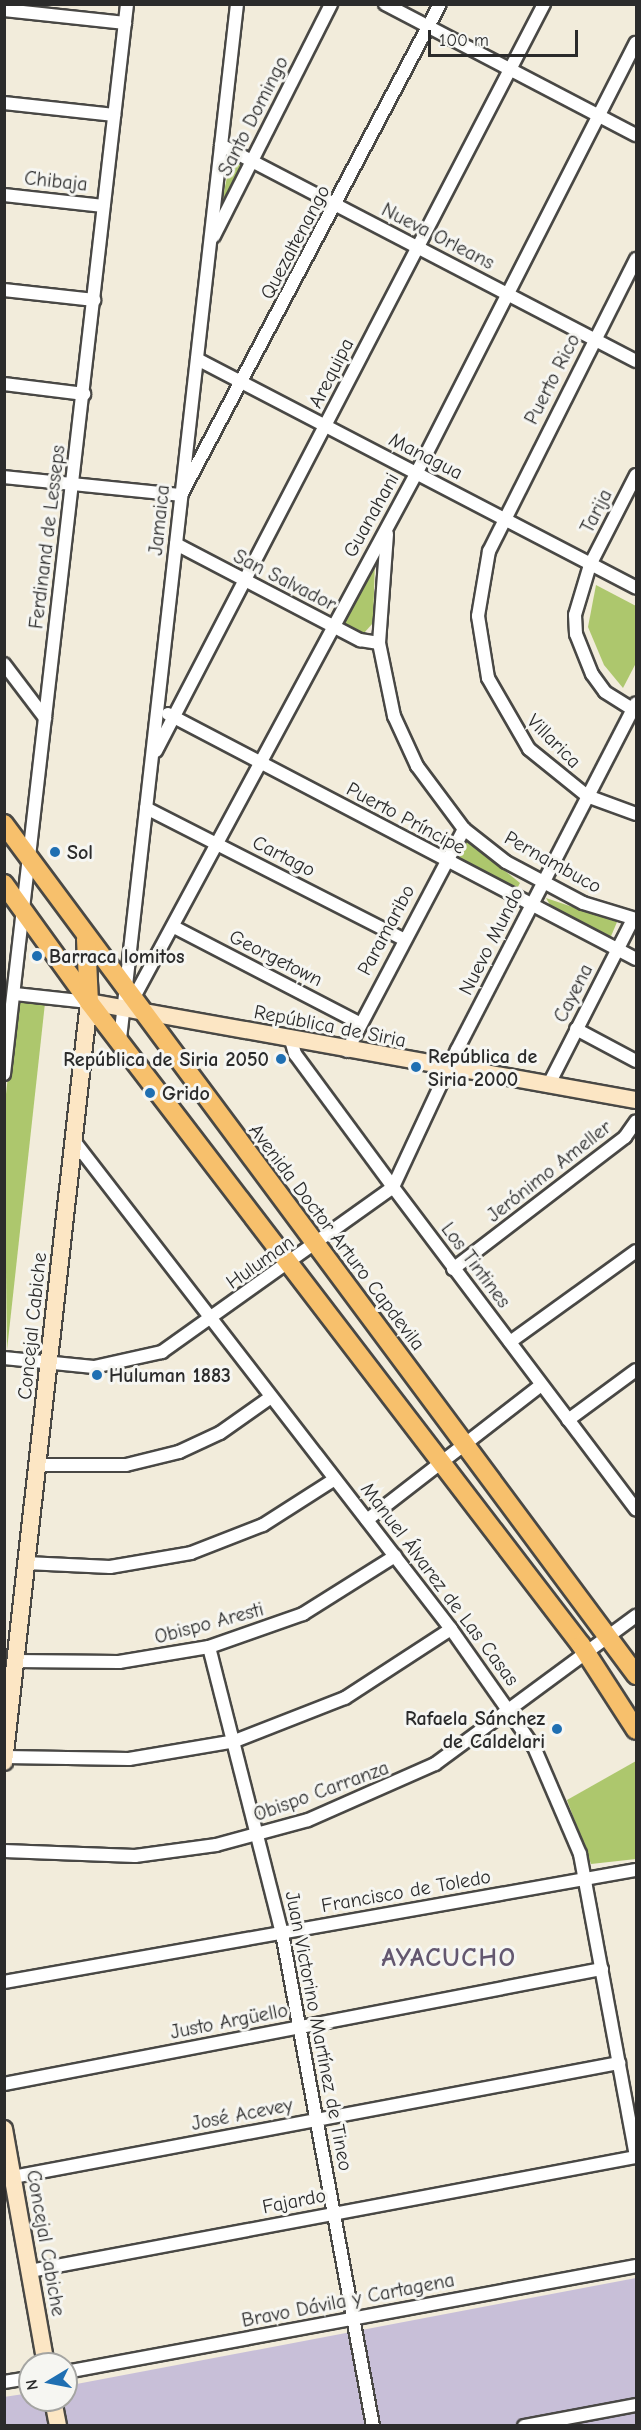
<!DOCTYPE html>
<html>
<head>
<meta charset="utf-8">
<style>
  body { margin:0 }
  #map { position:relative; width:641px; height:2430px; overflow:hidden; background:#f2ecdb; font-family:"Comic Neue",sans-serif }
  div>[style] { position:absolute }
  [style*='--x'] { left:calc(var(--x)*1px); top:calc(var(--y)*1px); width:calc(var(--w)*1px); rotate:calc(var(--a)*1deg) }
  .industrial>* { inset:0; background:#c8bfd8 }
  .green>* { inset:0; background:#adc76d }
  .roads { filter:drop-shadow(2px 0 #494845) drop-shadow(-2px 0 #494845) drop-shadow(0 2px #494845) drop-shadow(0 -2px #494845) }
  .street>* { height:12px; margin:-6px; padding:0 6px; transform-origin:6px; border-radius:6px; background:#fff }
  .secondary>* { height:16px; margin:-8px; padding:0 8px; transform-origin:8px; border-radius:8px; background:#fce6c4 }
  .primary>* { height:18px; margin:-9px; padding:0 9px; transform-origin:9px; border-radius:9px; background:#f7c06c }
  .dots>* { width:16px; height:16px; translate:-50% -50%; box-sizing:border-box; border:3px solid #f6f6f2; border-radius:50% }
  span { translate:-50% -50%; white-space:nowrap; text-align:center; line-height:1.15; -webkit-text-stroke:6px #f6f6f2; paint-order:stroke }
  .street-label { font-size:20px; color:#2b2b2b }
  .poi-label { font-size:20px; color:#2b2b2b; font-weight:700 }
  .left { translate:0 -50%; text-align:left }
  .right { translate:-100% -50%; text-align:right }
  .district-label { font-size:26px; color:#63576f; font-weight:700; letter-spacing:1.5px }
  .frame { position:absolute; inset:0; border:6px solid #2b2b2b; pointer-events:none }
  .north { position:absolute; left:18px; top:2352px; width:60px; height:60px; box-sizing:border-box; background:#f6f6f2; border:2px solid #a5a5a2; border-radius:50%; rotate:260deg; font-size:16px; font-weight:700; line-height:24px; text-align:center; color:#2b2b2b }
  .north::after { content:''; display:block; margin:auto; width:21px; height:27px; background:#1f6fb2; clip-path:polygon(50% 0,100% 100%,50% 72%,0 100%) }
  .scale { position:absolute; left:428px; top:30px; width:150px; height:27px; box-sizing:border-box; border:3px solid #2b2b2b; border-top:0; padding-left:8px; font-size:18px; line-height:21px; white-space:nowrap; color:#2b2b2b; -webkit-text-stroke:4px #f6f6f2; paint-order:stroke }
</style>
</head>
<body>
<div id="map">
  <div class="industrial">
    <i style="clip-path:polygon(636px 2278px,636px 2425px,5px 2426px,4px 2397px,30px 2393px,30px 2400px,66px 2400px,66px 2386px)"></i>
  </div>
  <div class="green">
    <i style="clip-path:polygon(231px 157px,243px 164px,222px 202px)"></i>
    <i style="clip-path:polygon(375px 560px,373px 623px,364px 633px,344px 624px)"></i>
    <i style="clip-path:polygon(596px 585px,636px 606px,636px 663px,623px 688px,604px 665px,588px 627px)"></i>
    <i style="clip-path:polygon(467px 840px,520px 883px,514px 894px,452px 860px)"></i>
    <i style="clip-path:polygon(546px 898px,617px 922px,609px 941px,550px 905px)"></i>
    <i style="clip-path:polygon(16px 1000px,45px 1003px,7px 1350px,4px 1113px)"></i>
    <i style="clip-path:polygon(636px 1761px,636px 1859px,591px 1864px,567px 1800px)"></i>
  </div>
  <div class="roads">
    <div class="street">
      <i style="--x:385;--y:4;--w:283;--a:27.6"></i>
      <i style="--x:4;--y:10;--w:122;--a:6.1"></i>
      <i style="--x:4;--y:103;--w:111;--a:6.2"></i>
      <i style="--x:221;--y:145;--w:468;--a:27.5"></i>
      <i style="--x:4;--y:195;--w:100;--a:6.3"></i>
      <i style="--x:214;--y:236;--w:260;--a:-63.2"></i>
      <i style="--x:636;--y:259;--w:327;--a:116.7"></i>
      <i style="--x:489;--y:551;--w:66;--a:99.6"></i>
      <i style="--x:478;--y:616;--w:63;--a:80.8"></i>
      <i style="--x:488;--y:678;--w:82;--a:60"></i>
      <i style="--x:529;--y:749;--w:75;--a:39"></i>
      <i style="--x:587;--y:796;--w:52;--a:20.2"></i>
      <i style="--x:4;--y:290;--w:91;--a:6.3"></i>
      <i style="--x:197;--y:359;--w:495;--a:27.5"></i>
      <i style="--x:4;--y:384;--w:81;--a:7.1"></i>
      <i style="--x:636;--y:475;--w:101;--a:117.1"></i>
      <i style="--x:590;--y:565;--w:52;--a:106.7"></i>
      <i style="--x:575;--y:615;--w:19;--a:87"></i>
      <i style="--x:576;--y:634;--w:43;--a:68.2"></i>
      <i style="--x:592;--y:674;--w:22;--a:54"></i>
      <i style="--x:605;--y:692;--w:36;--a:32"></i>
      <i style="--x:4;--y:477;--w:178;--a:5.8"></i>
      <i style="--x:181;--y:495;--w:555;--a:-62.19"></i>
      <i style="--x:387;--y:534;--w:109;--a:94.2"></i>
      <i style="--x:379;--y:643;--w:75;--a:78.4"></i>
      <i style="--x:394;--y:716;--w:55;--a:65.3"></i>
      <i style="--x:417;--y:766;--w:79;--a:53.3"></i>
      <i style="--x:464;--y:829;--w:53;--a:38.2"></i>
      <i style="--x:506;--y:862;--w:87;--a:28"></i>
      <i style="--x:583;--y:903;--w:55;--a:16.8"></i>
      <i style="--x:176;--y:544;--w:208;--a:27.6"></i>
      <i style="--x:360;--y:640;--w:19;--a:9"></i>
      <i style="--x:4;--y:664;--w:68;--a:52.8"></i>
      <i style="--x:168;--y:714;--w:528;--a:27.63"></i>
      <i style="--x:156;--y:751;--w:842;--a:-62.55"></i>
      <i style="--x:146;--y:808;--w:288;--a:27"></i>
      <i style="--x:174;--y:927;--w:208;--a:27.4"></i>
      <i style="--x:15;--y:994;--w:74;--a:6.2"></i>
      <i style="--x:132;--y:1001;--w:599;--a:-61.68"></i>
      <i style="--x:416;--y:474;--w:484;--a:-63"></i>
      <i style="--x:576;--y:1029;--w:68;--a:28.1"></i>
      <i style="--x:120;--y:1039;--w:1042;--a:-83.55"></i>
      <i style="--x:291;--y:1040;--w:15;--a:74"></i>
      <i style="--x:295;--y:1054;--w:165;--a:53.6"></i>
      <i style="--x:393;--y:1187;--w:404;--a:53"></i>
      <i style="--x:347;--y:1051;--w:251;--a:-62.2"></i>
      <i style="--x:4;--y:1074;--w:1077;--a:-83.44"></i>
      <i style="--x:548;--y:1086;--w:187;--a:-63"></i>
      <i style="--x:74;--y:1141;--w:617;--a:52.31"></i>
      <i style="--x:451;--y:1629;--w:144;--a:54.9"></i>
      <i style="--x:534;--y:1747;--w:116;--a:66.7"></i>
      <i style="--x:580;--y:1854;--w:308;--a:79.5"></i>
      <i style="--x:453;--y:1269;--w:217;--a:-37.5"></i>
      <i style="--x:625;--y:1137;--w:19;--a:-55"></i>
      <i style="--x:510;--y:1342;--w:155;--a:-35.8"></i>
      <i style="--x:4;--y:1358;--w:90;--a:5.7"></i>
      <i style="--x:94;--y:1367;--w:70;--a:-12.4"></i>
      <i style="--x:162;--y:1352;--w:284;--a:-35.5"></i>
      <i style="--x:393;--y:1187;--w:151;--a:-65"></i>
      <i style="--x:457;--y:1050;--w:390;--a:-62.7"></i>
      <i style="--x:568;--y:1420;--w:84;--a:-36.3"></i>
      <i style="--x:37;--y:1465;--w:89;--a:0"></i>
      <i style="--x:126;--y:1465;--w:55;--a:-13.8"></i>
      <i style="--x:179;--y:1452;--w:45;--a:-24.9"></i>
      <i style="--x:220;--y:1433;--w:62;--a:-35.2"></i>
      <i style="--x:367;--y:1520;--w:220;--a:-37.8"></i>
      <i style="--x:26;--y:1563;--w:84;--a:2.7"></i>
      <i style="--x:110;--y:1567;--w:82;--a:-9.8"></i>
      <i style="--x:191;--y:1553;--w:77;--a:-21.3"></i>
      <i style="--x:263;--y:1525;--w:85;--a:-32.6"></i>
      <i style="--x:209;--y:1647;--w:295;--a:75.7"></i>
      <i style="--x:282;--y:1933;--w:501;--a:79.54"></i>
      <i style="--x:15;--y:1661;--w:104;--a:0.6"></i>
      <i style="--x:119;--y:1662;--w:91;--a:-9.5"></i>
      <i style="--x:209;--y:1647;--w:100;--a:-19.3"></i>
      <i style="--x:303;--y:1614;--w:109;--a:-32.2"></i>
      <i style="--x:5;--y:1757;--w:124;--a:0.9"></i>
      <i style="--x:129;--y:1759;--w:108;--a:-9.6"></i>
      <i style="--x:235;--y:1741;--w:118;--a:-21.4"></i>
      <i style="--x:345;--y:1698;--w:126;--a:-33.1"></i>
      <i style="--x:4;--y:1851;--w:131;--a:2.2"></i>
      <i style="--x:135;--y:1856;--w:82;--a:-7.7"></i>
      <i style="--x:216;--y:1845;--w:95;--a:-15.2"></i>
      <i style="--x:308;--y:1820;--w:139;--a:-23.8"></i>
      <i style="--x:435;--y:1764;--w:250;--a:-36.4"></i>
      <i style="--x:4;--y:1982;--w:642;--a:-10.05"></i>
      <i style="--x:4;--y:2084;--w:609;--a:-10.89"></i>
      <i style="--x:13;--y:2177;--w:617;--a:-10.65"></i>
      <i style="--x:30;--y:2271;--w:617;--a:-10.65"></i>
      <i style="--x:66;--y:2372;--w:580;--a:-10.53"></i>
      <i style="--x:4;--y:2382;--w:26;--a:-9"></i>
      <i style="--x:524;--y:2426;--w:114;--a:-10.6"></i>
    </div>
    <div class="secondary">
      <i style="--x:4;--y:1762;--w:765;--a:-83.62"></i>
      <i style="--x:89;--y:1002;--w:556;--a:10.16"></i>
      <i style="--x:4;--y:2129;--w:239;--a:79.9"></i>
      <i style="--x:53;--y:2400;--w:26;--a:79"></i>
    </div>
    <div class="primary">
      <i style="--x:4;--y:824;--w:1060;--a:53.4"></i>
      <i style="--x:4;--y:884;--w:145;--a:54.2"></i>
      <i style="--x:89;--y:1002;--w:810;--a:52.58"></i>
      <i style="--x:581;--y:1645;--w:101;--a:57.1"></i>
      <i style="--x:86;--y:939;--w:63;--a:87.3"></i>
    </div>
  </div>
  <div class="dots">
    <i style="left:55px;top:852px;background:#1f6fb2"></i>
    <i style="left:37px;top:956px;background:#1f6fb2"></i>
    <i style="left:281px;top:1059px;background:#1f6fb2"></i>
    <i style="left:416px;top:1067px;background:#1f6fb2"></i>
    <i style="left:150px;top:1093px;background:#1f6fb2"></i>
    <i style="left:97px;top:1375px;background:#1f6fb2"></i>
    <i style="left:557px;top:1729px;background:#1f6fb2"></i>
  </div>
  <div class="street-label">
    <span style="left:253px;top:116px;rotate:-63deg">Santo Domingo</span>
    <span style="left:56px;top:181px;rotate:6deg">Chibaja</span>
    <span style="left:438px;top:236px;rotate:27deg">Nueva Orleans</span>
    <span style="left:295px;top:242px;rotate:-62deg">Quezaltenango</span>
    <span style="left:331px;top:373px;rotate:-63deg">Arequipa</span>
    <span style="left:552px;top:379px;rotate:-63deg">Puerto Rico</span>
    <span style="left:426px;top:456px;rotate:27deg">Managua</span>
    <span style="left:596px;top:511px;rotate:-63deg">Tarija</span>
    <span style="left:371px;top:515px;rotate:-61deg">Guanahani</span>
    <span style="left:159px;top:520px;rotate:-84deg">Jamaica</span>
    <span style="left:47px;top:537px;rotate:-83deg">Ferdinand de Lesseps</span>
    <span style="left:285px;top:580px;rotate:27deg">San Salvador</span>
    <span style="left:554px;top:741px;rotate:45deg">Villarica</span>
    <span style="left:406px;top:818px;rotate:28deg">Puerto Príncipe</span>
    <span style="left:284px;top:856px;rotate:27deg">Cartago</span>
    <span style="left:553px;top:862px;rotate:29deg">Pernambuco</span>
    <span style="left:386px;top:930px;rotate:-62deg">Paramaribo</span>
    <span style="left:491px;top:941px;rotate:-63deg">Nuevo Mundo</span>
    <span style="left:276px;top:958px;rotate:27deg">Georgetown</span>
    <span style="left:573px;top:993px;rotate:-63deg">Cayena</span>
    <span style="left:330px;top:1026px;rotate:11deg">República de Siria</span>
    <span style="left:549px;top:1171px;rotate:-38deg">Jerónimo Ameller</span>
    <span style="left:337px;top:1237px;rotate:53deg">Avenida Doctor Arturo Capdevila</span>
    <span style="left:260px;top:1262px;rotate:-35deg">Huluman</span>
    <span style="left:476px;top:1265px;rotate:53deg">Los Tintines</span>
    <span style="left:32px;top:1326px;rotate:-84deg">Concejal Cabiche</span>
    <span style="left:440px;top:1584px;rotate:53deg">Manuel Álvarez de Las Casas</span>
    <span style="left:209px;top:1623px;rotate:-15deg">Obispo Aresti</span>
    <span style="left:321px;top:1791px;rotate:-20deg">Obispo Carranza</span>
    <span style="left:406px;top:1891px;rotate:-10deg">Francisco de Toledo</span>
    <span style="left:229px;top:2021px;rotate:-11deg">Justo Argüello</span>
    <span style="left:319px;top:2031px;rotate:79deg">Juan Victorino Martínez de Tineo</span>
    <span style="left:242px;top:2114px;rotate:-11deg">José Acevey</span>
    <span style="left:294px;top:2201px;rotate:-11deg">Fajardo</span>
    <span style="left:46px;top:2243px;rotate:80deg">Concejal Cabiche</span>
    <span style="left:348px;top:2300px;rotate:-11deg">Bravo Dávila y Cartagena</span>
  </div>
  <div class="poi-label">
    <span class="left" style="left:67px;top:852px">Sol</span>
    <span class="left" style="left:49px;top:956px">Barraca lomitos</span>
    <span class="left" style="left:428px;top:1068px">República de<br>Siria 2000</span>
    <span class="right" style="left:269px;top:1059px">República de Siria 2050</span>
    <span class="left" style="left:162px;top:1093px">Grido</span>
    <span class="left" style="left:109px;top:1375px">Huluman 1883</span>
    <span class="right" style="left:545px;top:1730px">Rafaela Sánchez<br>de Caldelari</span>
  </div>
  <div class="district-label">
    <span style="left:449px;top:1959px">AYACUCHO</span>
  </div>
  <div class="frame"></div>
  <div class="north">N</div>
  <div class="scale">100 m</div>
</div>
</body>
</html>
